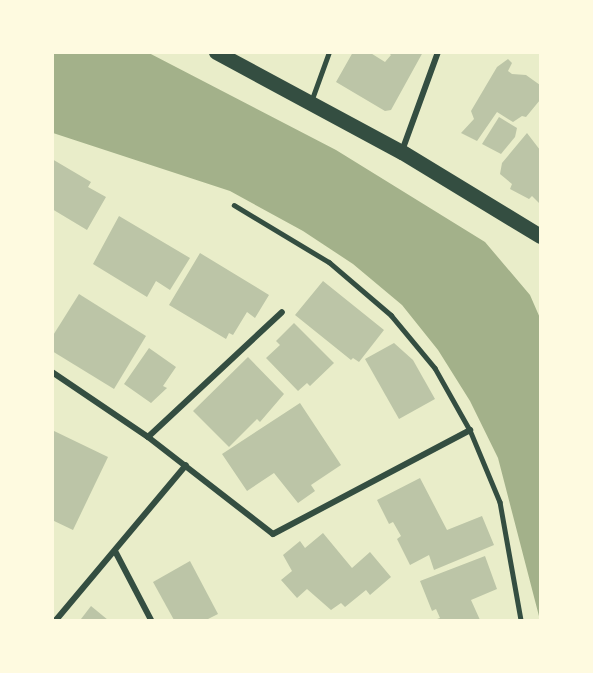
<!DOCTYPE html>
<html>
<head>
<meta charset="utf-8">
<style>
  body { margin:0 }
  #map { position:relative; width:593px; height:673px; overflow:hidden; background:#e9edc9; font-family:"Nunito Sans",sans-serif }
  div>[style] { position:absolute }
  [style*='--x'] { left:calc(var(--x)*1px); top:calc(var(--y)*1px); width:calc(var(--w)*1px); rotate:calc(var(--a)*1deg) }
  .water>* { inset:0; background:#a3b18a }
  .building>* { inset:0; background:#bcc5a7 }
  .service>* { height:4.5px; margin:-2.25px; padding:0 2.25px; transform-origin:2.25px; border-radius:2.25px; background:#344e41 }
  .minor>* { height:6px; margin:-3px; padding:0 3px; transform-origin:3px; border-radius:3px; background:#344e41 }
  .primary>* { height:15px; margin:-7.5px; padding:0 7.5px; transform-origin:7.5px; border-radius:7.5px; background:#344e41 }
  span { translate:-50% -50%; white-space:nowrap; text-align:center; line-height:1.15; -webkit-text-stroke:4.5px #fefae0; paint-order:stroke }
  .frame { position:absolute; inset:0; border:54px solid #fefae0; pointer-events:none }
</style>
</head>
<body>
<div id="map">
  <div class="water">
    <i style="clip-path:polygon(147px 52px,336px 150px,485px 242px,530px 295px,540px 318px,540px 620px,498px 458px,470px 401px,438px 350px,402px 305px,353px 264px,303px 231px,230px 191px,53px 133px,53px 53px)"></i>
  </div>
  <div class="building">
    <i style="clip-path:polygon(353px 52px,369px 52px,385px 62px,391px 55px,388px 52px,423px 52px,391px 110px,385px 111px,336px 82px)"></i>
    <i style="clip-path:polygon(508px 59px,512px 63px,508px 71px,512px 74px,526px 75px,540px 85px,540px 100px,526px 117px,522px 116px,513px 122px,497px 112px,477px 141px,461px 133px,474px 119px,471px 111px,497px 67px)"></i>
    <i style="clip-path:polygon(499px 117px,517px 128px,515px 137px,501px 154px,482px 144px)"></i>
    <i style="clip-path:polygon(527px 133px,540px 150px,540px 204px,532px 196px,529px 199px,510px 189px,512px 184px,500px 174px,502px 163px)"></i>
    <i style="clip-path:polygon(52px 159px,91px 182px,88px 187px,106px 197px,87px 230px,52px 209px)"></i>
    <i style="clip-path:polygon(119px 216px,190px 258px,170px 290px,156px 281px,147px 297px,93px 264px)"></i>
    <i style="clip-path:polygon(200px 253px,269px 295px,255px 318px,247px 312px,233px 335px,229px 333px,226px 339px,169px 305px)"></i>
    <i style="clip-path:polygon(323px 281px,384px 330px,359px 362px,353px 358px,351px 360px,295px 315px)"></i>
    <i style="clip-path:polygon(79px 294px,146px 336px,114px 389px,52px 351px,52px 337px)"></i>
    <i style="clip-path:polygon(294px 323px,334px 363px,310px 386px,307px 383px,298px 391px,266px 358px,280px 345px,276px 341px)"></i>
    <i style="clip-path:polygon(394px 343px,413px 360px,435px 399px,399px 419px,365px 359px)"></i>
    <i style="clip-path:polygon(149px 348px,176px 367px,163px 386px,167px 388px,151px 403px,124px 384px)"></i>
    <i style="clip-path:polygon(248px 357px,284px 394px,260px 422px,257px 419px,229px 447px,193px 411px)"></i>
    <i style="clip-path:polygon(300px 403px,341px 465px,311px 485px,315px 491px,298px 503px,274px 473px,247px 491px,222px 454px)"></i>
    <i style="clip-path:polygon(52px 430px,108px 457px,73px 530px,52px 520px)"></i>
    <i style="clip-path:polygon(420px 478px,447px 530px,482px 516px,494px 545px,434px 570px,429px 555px,410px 565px,397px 539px,401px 536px,393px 522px,389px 524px,377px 500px)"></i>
    <i style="clip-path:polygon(323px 533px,352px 568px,370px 552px,391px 577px,370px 595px,366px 590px,345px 607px,341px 603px,331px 610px,307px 589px,297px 598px,281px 580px,292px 571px,283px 555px,300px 541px,305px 548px)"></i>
    <i style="clip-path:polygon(485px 556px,497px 589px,471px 600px,480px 620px,434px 620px,440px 618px,436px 609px,432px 611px,420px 581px)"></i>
    <i style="clip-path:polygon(190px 561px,218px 614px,206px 620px,174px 620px,153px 582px)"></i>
    <i style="clip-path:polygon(91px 606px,108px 620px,81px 619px)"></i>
  </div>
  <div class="service">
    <i style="--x:312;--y:99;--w:50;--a:-70.1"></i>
    <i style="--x:234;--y:205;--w:111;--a:31"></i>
    <i style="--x:329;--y:262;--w:82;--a:40.5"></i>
    <i style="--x:391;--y:315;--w:69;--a:50.3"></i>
    <i style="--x:435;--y:368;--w:71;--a:60.6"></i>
    <i style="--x:470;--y:430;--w:78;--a:67.4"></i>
    <i style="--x:500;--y:502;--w:120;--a:79.9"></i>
  </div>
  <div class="minor">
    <i style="--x:402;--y:151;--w:105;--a:-70"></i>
    <i style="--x:52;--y:372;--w:116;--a:34.1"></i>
    <i style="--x:148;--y:437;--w:158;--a:37.8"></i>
    <i style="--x:273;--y:534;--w:223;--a:-27.8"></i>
    <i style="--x:148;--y:437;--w:183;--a:-43"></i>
    <i style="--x:115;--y:551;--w:78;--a:62.4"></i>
    <i style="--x:56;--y:620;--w:202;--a:-50"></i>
  </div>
  <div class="primary">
    <i style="--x:216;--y:52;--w:211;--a:28.3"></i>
    <i style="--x:402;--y:152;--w:162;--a:31.3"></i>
  </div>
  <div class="frame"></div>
</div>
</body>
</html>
